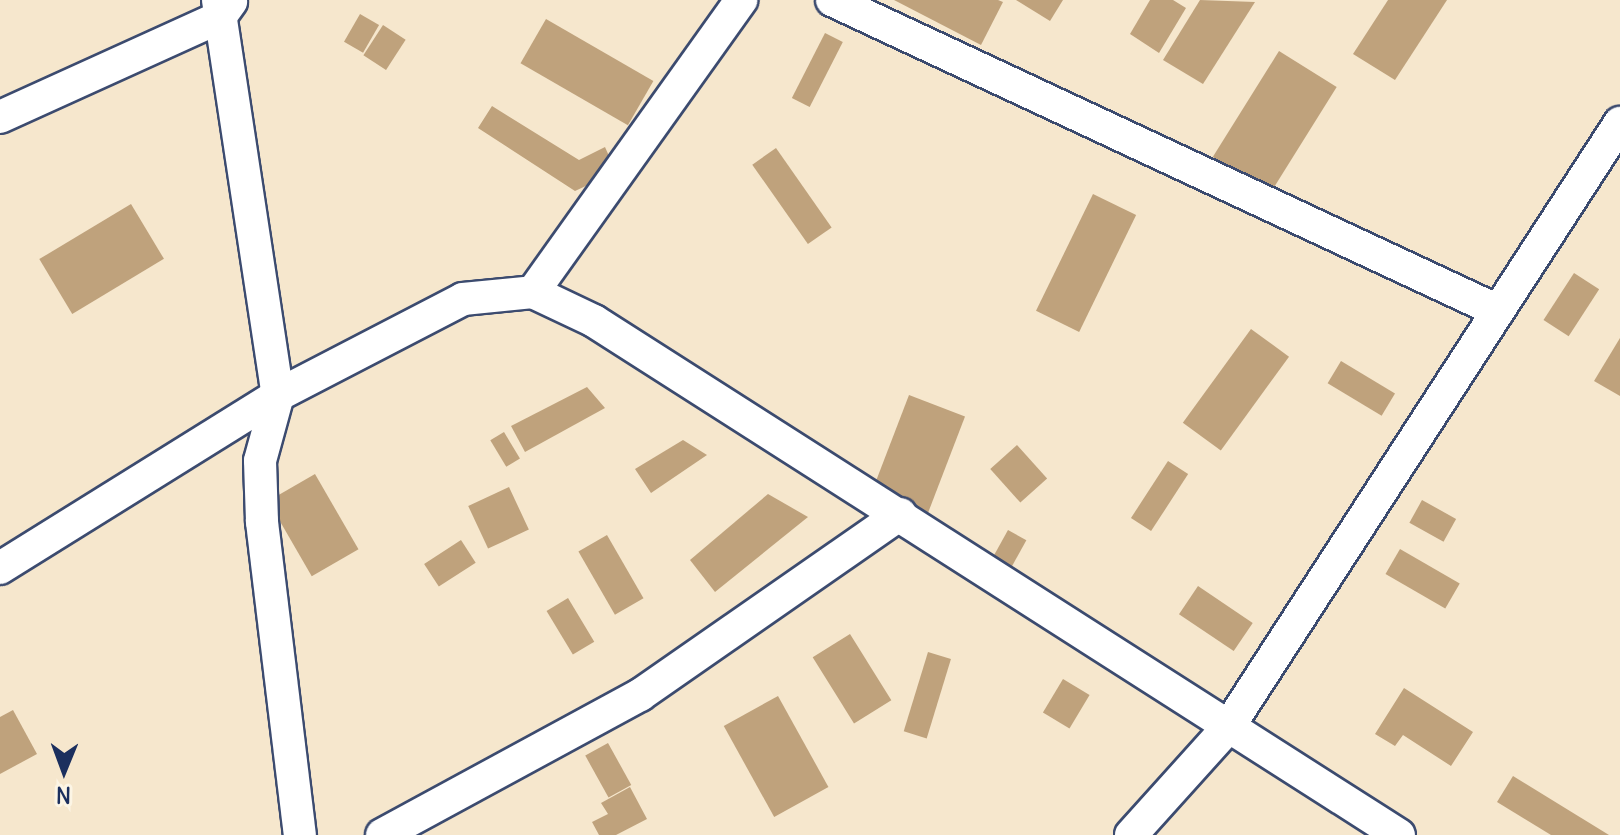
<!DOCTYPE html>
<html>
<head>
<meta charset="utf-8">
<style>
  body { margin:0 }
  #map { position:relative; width:1620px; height:835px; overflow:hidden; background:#f6e7cd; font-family:Delius,sans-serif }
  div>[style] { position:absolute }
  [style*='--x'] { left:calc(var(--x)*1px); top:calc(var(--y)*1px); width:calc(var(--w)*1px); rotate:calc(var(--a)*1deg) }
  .building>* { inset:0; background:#bfa27c; transform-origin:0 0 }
  .roads { filter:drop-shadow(2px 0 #3c4b6f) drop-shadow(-2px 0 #3c4b6f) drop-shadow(0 2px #3c4b6f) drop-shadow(0 -2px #3c4b6f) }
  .minor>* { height:32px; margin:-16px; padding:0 16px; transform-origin:16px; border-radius:16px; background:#fff }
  span { translate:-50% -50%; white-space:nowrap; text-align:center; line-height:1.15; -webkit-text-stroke:8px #fcf5e5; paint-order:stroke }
  .north { position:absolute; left:24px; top:731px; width:80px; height:80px; -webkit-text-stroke:6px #fcf5e5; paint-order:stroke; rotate:181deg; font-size:22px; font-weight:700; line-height:32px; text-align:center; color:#1b2f5e }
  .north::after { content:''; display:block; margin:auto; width:28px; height:36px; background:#1b2f5e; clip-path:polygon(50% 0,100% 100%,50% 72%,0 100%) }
</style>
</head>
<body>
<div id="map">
  <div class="building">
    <i style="clip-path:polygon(894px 0,998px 0,1003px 2px,981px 45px)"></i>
    <i style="clip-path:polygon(1016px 0,1063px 0,1050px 21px)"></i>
    <i style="clip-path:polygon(1150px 0,1173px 0,1186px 8px,1159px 53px,1130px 34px)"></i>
    <i style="clip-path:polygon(1200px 0,1255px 2px,1203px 84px,1163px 60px)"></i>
    <i style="clip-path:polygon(1388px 0,1447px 0,1395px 80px,1353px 54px)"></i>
    <i style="left:360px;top:14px;width:22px;height:32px;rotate:30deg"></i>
    <i style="left:546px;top:19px;width:124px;height:51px;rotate:30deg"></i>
    <i style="left:383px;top:25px;width:27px;height:36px;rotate:33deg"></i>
    <i style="left:825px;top:33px;width:20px;height:73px;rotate:27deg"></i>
    <i style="left:1279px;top:51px;width:68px;height:125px;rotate:32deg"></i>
    <i style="clip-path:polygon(492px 106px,579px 160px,605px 147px,616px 172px,575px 191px,478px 128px)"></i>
    <i style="left:776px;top:148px;width:97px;height:29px;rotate:55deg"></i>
    <i style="left:1093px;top:194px;width:48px;height:130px;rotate:26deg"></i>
    <i style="left:131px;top:204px;width:64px;height:107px;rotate:59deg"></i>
    <i style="left:1574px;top:273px;width:30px;height:56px;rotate:33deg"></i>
    <i style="left:1251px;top:329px;width:47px;height:116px;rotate:36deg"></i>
    <i style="clip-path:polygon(1620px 338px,1620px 396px,1594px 381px)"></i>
    <i style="left:1341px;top:361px;width:63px;height:26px;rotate:31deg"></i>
    <i style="clip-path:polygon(587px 387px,605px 408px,525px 452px,511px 426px)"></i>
    <i style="left:909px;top:395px;width:60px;height:103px;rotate:21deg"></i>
    <i style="left:504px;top:432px;width:31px;height:16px;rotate:59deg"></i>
    <i style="clip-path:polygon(683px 440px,707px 455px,651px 493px,635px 469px)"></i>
    <i style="left:1017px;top:445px;width:45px;height:36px;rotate:48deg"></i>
    <i style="left:1168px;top:461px;width:24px;height:68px;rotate:33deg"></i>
    <i style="left:315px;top:474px;width:87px;height:54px;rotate:60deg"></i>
    <i style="left:509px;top:487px;width:47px;height:45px;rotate:65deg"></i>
    <i style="clip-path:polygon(768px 494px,808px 517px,715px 592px,690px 560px)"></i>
    <i style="left:1422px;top:500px;width:39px;height:26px;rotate:29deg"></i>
    <i style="left:1008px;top:530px;width:21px;height:34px;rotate:29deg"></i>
    <i style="left:607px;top:535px;width:73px;height:33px;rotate:60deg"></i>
    <i style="left:461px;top:540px;width:27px;height:44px;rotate:57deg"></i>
    <i style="left:1400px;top:549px;width:69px;height:29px;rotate:30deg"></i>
    <i style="left:1198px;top:586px;width:66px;height:34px;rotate:34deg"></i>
    <i style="left:568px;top:598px;width:51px;height:25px;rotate:59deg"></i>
    <i style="left:850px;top:634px;width:78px;height:44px;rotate:58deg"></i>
    <i style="left:928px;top:652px;width:24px;height:83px;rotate:17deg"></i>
    <i style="left:1063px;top:679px;width:31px;height:39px;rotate:31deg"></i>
    <i style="clip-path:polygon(1404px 688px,1473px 732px,1451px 766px,1403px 735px,1395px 746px,1375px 734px)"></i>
    <i style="left:778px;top:696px;width:104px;height:62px;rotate:61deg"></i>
    <i style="clip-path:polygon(13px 710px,37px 754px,0 774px,0 717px)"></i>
    <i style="left:608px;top:743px;width:48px;height:26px;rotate:61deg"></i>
    <i style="clip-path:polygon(1513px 776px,1609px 835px,1551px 835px,1497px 802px)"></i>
    <i style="clip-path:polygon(630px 787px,647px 819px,616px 835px,599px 835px,592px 822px,608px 814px,601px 803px)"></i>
  </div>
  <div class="roads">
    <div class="minor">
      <i style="--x:218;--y:0;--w:400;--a:81.4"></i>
      <i style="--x:278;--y:395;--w:68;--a:105.3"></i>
      <i style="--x:260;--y:461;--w:61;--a:88.1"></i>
      <i style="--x:262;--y:522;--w:315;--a:83.1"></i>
      <i style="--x:832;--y:0;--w:735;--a:25.03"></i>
      <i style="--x:0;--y:117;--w:242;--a:-24.4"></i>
      <i style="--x:220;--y:17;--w:19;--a:-54"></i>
      <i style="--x:533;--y:292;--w:359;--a:-54.5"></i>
      <i style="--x:0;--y:568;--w:327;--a:-31.9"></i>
      <i style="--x:278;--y:395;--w:208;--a:-27.4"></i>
      <i style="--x:463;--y:299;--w:70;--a:-5.7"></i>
      <i style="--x:533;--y:292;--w:68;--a:25.4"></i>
      <i style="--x:594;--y:321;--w:955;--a:32.56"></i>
      <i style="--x:382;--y:835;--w:294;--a:-28.5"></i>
      <i style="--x:640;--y:695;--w:317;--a:-34.8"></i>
      <i style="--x:1131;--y:835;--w:147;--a:-48"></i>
      <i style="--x:1229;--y:726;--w:719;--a:-57.04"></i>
    </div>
  </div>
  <div class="north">N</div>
</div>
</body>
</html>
